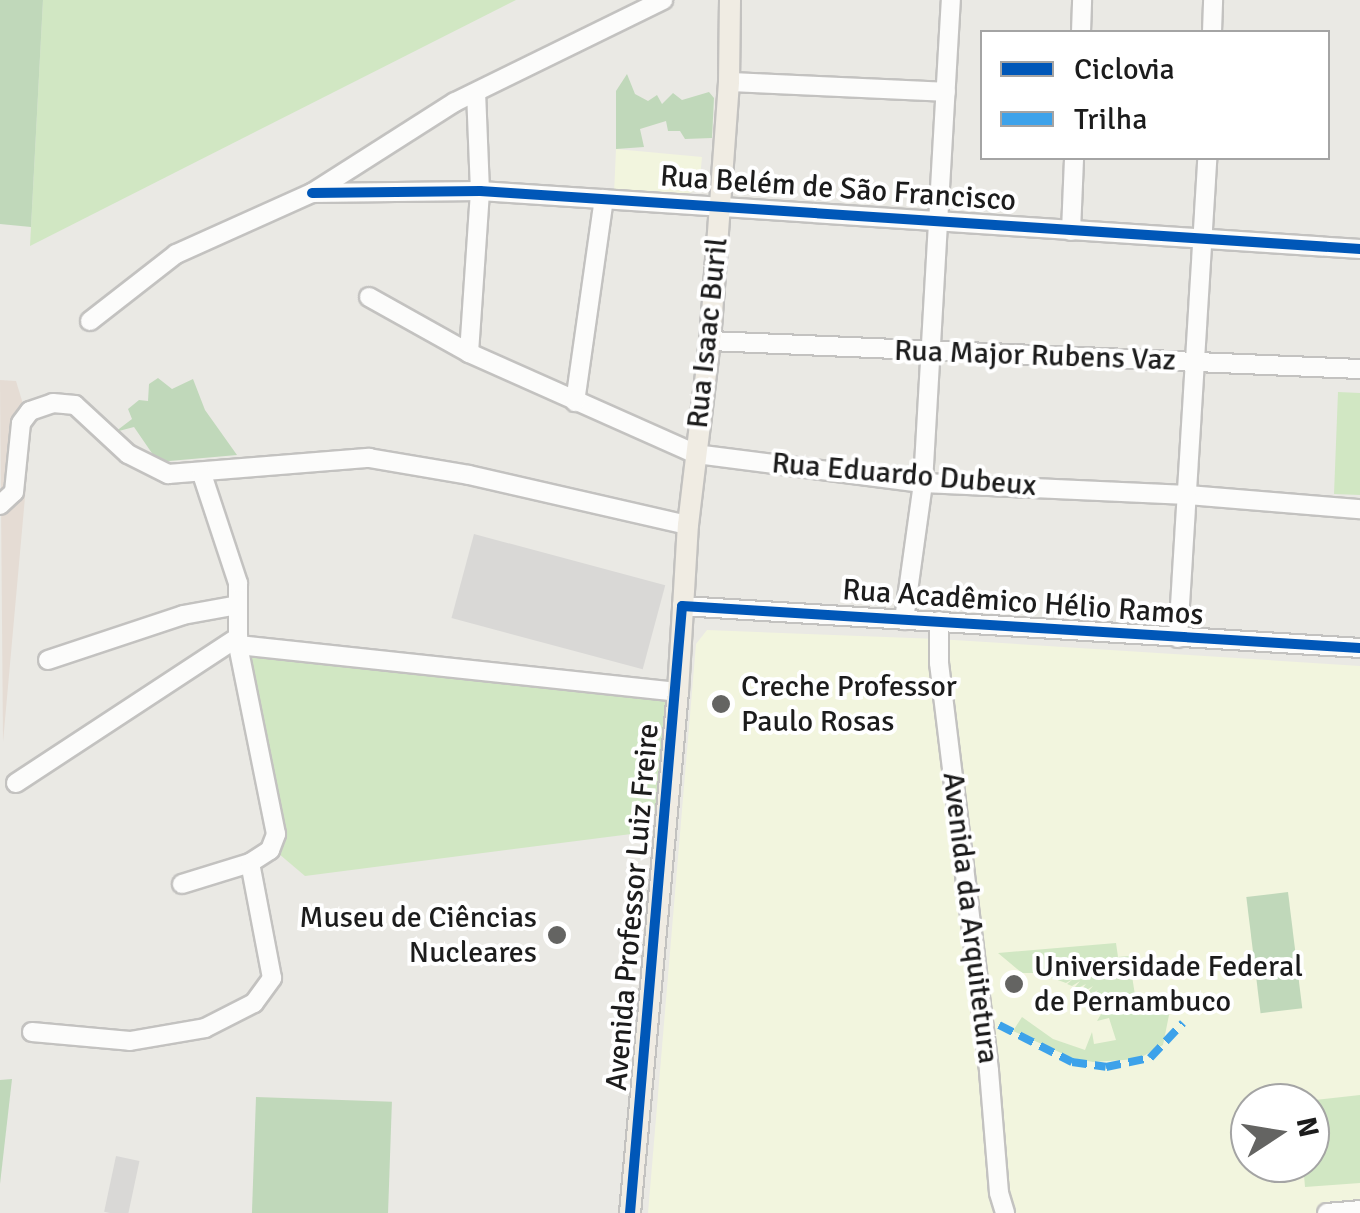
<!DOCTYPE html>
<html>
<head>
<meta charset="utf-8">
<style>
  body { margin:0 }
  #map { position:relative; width:1360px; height:1213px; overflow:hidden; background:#eae9e4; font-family:Signika,sans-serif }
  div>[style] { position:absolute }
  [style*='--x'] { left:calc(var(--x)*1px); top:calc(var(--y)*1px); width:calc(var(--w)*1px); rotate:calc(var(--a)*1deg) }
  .residential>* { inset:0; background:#d9d8d6; transform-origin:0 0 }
  .education>* { inset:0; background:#f2f5de }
  .military>* { inset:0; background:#e5dcd4 }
  .grass>* { inset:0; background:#d1e7c3 }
  .forest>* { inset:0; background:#c0d8ba; transform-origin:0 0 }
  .roads { filter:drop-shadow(2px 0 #c3c2c0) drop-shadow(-2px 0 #c3c2c0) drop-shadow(0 2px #c3c2c0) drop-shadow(0 -2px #c3c2c0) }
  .minor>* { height:18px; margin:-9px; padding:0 9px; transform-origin:9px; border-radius:9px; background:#fcfcfb }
  .major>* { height:20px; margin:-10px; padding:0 10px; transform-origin:10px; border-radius:10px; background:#f0ece3 }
  .quiet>* { height:8px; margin-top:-4px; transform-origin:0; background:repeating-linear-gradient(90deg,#3da2ea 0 15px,transparent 0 23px) }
  .cycleway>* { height:10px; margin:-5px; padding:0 5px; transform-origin:5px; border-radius:5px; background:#0057b8 }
  .dots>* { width:28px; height:28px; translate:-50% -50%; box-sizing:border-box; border:5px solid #fff; border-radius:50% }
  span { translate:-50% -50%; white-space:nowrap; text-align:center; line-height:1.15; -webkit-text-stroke:8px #fff; paint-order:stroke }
  .street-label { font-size:30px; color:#1c1c1c }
  .poi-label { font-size:30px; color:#1c1c1c }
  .left { translate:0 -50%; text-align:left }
  .right { translate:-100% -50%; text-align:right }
  .legend { position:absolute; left:980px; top:30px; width:350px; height:130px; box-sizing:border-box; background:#fff; border:2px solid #a4a4a4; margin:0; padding:12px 18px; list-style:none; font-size:30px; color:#1c1c1c }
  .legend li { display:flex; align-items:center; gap:20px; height:50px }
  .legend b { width:50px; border:2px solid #a4a4a4 }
  .north { position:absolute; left:1230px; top:1083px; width:100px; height:100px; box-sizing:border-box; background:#fff; border:2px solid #a4a4a4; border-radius:50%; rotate:78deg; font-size:28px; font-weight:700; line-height:40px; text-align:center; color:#1c1c1c }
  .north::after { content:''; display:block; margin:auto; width:35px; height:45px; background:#646462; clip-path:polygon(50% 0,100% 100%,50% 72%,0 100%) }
</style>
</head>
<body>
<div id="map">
  <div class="residential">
    <i style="left:474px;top:534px;width:198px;height:87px;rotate:15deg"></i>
    <i style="left:116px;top:1156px;width:24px;height:57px;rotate:12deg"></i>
  </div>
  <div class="education">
    <i style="clip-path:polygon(616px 149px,702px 157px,699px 188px,683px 197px,614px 194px)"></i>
    <i style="clip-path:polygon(evenodd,707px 630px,938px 639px,1360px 666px,1360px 1213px,648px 1213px,696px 644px,707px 630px,1250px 1103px,1310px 1103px,1310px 1163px,1250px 1163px,1250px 1103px)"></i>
  </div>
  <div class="military">
    <i style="clip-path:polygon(0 380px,16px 381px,31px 430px,3px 742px)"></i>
  </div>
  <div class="grass">
    <i style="clip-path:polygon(43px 0,516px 0,30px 246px)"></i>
    <i style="clip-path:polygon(1338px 392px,1360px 393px,1360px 495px,1334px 494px)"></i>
    <i style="clip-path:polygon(255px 651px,678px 692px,667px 792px,639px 833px,305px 876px,272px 848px,238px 669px)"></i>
    <i style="clip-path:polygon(1116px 943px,1118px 957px,1129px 956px,1138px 1015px,1170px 1010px,1163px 1045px,1138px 1059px,1093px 1062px,1072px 1058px,1013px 1031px,1022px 1017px,1053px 1039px,1085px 1050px,1092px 1032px,1094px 1044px,1116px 1040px,1109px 1018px,1097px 1021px,1110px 999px,1103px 1002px,1104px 994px,1098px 999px,1093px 996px,1098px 990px,1091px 994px,1087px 993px,1093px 986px,1085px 991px,1081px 990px,1086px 984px,1078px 988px,1075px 987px,1080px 981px,1072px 986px,1067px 984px,1073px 979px,1066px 983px,1038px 973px,1022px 973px,998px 953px)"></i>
    <i style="clip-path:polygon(1360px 1095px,1360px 1183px,1305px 1187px,1303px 1163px,1310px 1163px,1310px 1103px,1297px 1102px)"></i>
  </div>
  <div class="forest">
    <i style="clip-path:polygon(0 0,43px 0,31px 227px,0 224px)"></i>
    <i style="clip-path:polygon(627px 74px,635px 94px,648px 101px,657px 95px,662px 104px,673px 93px,682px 100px,709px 92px,714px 98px,712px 138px,685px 139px,680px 131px,668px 131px,666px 121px,640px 129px,644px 147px,616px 149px,616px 91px)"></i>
    <i style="clip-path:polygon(158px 378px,172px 389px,193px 379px,205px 410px,237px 455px,158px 462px,134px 427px,115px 432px,132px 419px,128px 409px,139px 400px,148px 401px,149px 384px)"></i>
    <i style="left:1288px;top:892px;width:117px;height:42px;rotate:83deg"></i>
    <i style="clip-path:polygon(12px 1079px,0 1184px,0 1080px)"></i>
    <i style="left:256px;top:1097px;width:136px;height:117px;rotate:2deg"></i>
  </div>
  <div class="roads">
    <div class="minor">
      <i style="--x:1081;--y:32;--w:32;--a:-88"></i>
      <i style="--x:1212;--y:32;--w:32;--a:-88"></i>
      <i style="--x:729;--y:82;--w:217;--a:2.6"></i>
      <i style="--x:312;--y:193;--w:168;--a:-0.7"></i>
      <i style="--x:480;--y:191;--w:882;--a:3.77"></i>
      <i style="--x:1071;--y:231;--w:73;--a:-87.6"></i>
      <i style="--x:369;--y:297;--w:115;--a:29.2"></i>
      <i style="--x:469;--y:353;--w:248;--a:24"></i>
      <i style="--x:696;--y:454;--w:229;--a:7.3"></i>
      <i style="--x:923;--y:483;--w:265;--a:2.6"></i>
      <i style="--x:1188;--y:495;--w:173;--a:4.7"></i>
      <i style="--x:90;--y:321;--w:109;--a:-37.9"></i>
      <i style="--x:176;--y:254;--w:149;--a:-24.2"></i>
      <i style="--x:312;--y:193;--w:169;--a:-32.5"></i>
      <i style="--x:455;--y:102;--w:232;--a:-26.1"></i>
      <i style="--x:710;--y:341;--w:651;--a:2.47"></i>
      <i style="--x:469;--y:353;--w:162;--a:-86.1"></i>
      <i style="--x:480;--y:191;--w:98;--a:-92.3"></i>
      <i style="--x:575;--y:402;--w:205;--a:-81.9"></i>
      <i style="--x:0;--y:505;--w:19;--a:-43"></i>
      <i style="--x:14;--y:492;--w:69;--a:-84.2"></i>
      <i style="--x:21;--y:423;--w:15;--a:-53"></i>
      <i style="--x:30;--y:411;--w:24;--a:-19"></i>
      <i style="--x:53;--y:403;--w:22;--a:5"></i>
      <i style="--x:75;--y:405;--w:72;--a:42.8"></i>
      <i style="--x:128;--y:454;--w:45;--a:26.6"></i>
      <i style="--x:168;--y:474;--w:202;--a:-4.6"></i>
      <i style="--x:369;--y:458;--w:101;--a:9.6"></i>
      <i style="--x:469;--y:475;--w:225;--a:12.9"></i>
      <i style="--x:682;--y:606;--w:679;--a:3.54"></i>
      <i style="--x:904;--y:620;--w:138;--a:-82.1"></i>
      <i style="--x:923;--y:483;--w:484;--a:-86.7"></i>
      <i style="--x:939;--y:621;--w:42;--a:90"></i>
      <i style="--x:939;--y:663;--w:411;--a:83"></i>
      <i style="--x:989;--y:1071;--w:122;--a:85.3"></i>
      <i style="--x:999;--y:1193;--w:21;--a:73"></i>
      <i style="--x:1178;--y:638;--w:481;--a:-86.5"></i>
      <i style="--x:238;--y:645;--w:442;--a:6.1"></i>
      <i style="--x:48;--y:660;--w:142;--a:-18.4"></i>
      <i style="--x:183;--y:615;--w:56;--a:-10.3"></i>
      <i style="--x:16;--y:783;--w:266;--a:-33.3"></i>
      <i style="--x:182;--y:884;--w:71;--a:-17.2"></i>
      <i style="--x:32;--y:1032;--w:98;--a:5.2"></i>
      <i style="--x:130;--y:1041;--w:76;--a:-9.8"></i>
      <i style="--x:205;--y:1028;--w:55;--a:-27"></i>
      <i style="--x:254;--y:1003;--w:31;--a:-54"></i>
      <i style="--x:272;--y:978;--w:117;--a:-100.8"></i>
      <i style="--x:250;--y:863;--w:24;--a:-33"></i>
      <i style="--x:270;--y:850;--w:17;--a:-69"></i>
      <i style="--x:276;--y:834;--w:193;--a:-101.4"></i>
      <i style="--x:238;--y:645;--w:62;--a:-90"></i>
      <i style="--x:238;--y:583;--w:115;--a:-108.3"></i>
      <i style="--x:1327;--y:1213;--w:33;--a:-5"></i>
    </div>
    <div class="major">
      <i style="--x:630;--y:1213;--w:523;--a:-84.74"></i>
      <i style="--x:678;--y:692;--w:167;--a:-86.6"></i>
      <i style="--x:688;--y:525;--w:185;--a:-83.2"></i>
      <i style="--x:710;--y:341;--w:260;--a:-85.8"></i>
      <i style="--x:729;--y:82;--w:82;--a:-89.3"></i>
    </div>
  </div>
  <div class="quiet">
    <i style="--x:999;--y:1025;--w:82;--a:26.9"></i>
    <i style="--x:1072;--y:1062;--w:34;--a:8"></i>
    <i style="--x:1106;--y:1067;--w:45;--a:-11.6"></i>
    <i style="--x:1150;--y:1058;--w:48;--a:-46.7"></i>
  </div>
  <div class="cycleway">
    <i style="--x:312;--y:193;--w:168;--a:-0.7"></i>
    <i style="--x:480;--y:191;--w:882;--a:3.77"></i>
    <i style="--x:630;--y:1213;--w:609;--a:-85.1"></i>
    <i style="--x:682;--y:606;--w:679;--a:3.54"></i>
  </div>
  <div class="dots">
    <i style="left:721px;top:704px;background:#646462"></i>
    <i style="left:557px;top:935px;background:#646462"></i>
    <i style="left:1014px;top:984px;background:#646462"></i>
  </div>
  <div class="street-label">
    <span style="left:838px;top:189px;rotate:4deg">Rua Belém de São Francisco</span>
    <span style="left:708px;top:333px;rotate:-84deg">Rua Isaac Buril</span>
    <span style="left:1035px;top:356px;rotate:2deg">Rua Major Rubens Vaz</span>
    <span style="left:904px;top:475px;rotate:5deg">Rua Eduardo Dubeux</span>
    <span style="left:1023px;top:603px;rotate:4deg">Rua Acadêmico Hélio Ramos</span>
    <span style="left:633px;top:907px;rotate:-85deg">Avenida Professor Luiz Freire</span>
    <span style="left:970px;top:918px;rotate:83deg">Avenida da Arquitetura</span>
  </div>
  <div class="poi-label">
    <span class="left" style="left:741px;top:704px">Creche Professor<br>Paulo Rosas</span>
    <span class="right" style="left:537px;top:935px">Museu de Ciências<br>Nucleares</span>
    <span class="left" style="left:1034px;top:984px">Universidade Federal<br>de Pernambuco</span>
  </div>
  <ul class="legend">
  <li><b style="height:12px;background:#0057b8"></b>Ciclovia</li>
  <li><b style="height:12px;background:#3da2ea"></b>Trilha</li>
  </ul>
  <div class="north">N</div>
</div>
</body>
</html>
